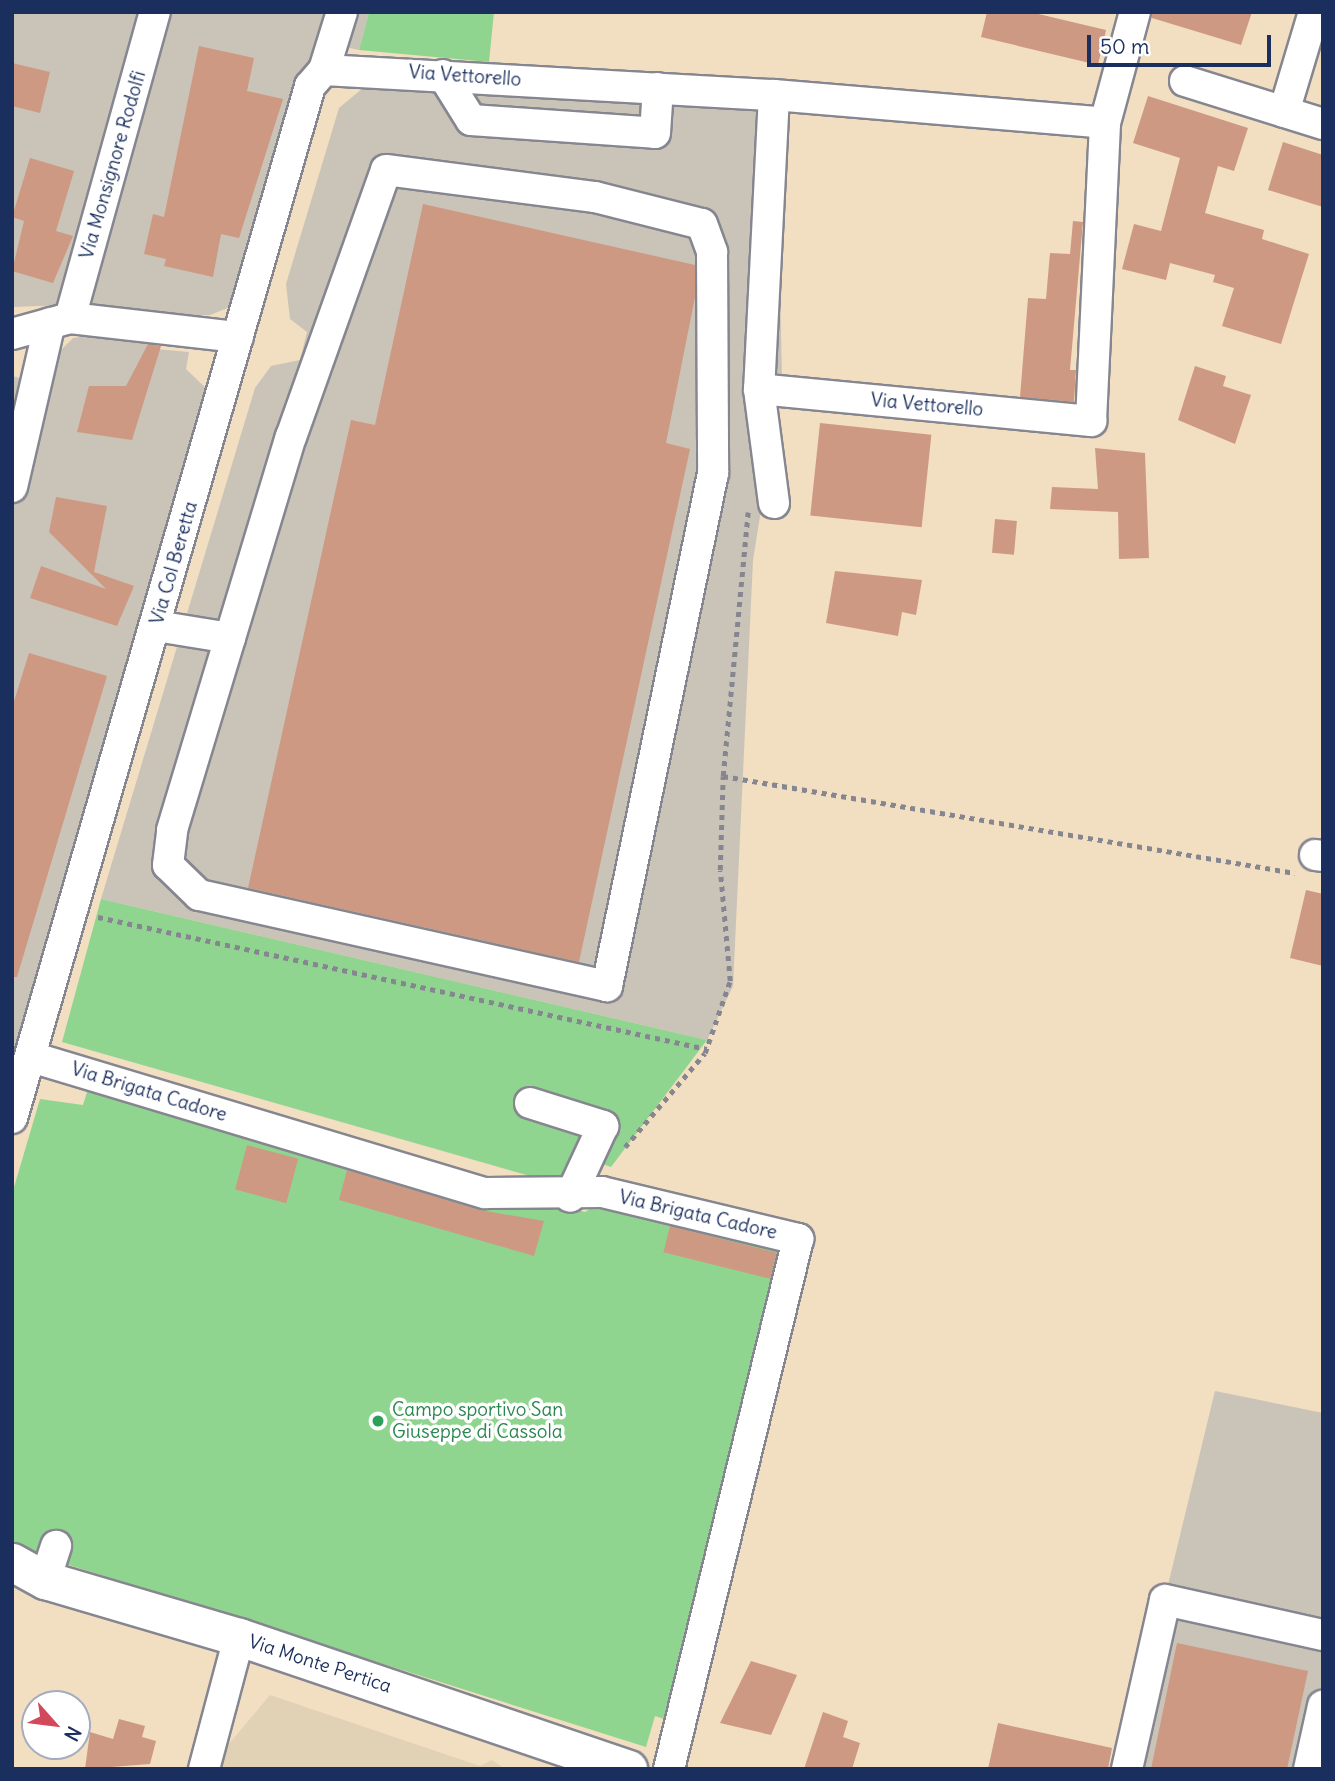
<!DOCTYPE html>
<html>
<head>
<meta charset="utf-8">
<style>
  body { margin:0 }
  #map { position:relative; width:1335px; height:1781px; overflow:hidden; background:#f2dec1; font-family:Delius,sans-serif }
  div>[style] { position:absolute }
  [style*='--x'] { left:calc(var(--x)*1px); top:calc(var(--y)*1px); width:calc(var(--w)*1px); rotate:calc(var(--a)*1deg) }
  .built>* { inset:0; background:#e1d2b6 }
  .industrial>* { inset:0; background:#c9c3b8 }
  .green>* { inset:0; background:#90d58f }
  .building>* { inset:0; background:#ce9982; transform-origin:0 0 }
  .path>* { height:4.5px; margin-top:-2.25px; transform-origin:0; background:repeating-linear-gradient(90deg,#868690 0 5px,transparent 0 10px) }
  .roads { filter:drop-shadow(2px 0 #868690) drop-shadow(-2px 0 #868690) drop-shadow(0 2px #868690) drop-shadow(0 -2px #868690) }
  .minor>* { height:30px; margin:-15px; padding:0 15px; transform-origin:15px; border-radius:15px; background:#fff }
  .major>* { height:37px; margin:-18.5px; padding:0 18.5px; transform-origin:18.5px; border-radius:18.5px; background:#fff }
  .dots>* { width:19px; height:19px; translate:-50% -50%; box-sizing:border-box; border:4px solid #fff; border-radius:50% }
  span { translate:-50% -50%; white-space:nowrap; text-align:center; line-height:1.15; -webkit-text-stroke:7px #fff; paint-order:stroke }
  .street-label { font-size:19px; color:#1b2f5e }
  .leisure-label { font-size:19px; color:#27864d }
  .left { translate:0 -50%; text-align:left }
  .frame { position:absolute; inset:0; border:14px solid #1b2f5e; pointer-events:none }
  .north { position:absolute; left:21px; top:1690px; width:70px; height:70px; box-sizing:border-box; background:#fff; border:2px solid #a4acbf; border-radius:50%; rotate:118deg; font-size:19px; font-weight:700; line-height:28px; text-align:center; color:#1b2f5e }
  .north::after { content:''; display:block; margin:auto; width:24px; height:32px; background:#d1495b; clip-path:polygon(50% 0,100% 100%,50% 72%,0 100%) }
  .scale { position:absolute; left:1087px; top:35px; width:184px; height:32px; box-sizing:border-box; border:4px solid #1b2f5e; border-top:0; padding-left:9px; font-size:21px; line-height:24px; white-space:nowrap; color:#1b2f5e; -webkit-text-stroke:5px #fff; paint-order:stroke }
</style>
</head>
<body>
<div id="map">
  <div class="built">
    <i style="clip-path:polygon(270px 1695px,480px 1766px,492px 1760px,505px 1769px,219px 1769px,223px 1751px)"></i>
  </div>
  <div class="industrial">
    <i style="clip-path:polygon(12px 12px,369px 12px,359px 50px,319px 41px,240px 303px,210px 315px,167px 316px,91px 304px,12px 307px)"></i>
    <i style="clip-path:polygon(369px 83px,776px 105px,782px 379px,753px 560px,733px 986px,707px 1040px,101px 899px,255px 388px,271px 366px,300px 360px,307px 332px,290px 319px,286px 284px,339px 108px)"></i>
    <i style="clip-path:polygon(88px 336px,157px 341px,156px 349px,189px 352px,186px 369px,212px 394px,12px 1087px,12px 376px,51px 386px,60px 351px,73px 338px)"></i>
    <i style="clip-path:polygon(1215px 1391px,1323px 1413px,1323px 1769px,1139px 1769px,1137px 1713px)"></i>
  </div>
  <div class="green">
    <i style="clip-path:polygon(369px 12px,494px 12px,489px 62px,359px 50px)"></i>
    <i style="clip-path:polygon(101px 899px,707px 1040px,611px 1167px,576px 1155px,562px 1176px,537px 1178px,62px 1042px)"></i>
    <i style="clip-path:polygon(102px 1089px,585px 1212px,596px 1205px,799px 1249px,683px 1706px,664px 1719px,655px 1716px,646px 1747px,12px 1547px,12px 1194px,40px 1099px,83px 1105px,87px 1092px)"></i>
  </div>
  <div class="building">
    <i style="clip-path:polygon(987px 12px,1030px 12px,1106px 30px,1098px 65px,981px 37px)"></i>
    <i style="clip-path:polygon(1152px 12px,1252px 12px,1241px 45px,1152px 18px)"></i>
    <i style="clip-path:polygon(199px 46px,254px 58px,247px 91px,283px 99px,239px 238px,221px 234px,213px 277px,164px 266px,166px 259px,144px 254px,153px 214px,164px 217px)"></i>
    <i style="clip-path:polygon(12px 63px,50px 72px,40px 113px,12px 106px)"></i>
    <i style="clip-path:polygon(1148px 96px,1248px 128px,1234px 171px,1218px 166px,1205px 213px,1264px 230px,1262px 239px,1309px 254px,1281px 344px,1222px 326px,1234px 288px,1213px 282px,1215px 275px,1170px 263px,1166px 280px,1122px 269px,1134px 224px,1161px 231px,1180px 158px,1133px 143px)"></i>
    <i style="clip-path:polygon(1283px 142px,1323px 155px,1323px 207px,1268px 190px)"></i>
    <i style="clip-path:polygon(30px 158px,74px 171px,56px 231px,73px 236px,53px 283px,12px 271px,24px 221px,12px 217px)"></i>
    <i style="clip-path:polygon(423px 204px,695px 265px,695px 297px,666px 443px,690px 449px,579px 962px,248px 888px,351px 420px,375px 425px)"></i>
    <i style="clip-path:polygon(1073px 221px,1083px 222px,1070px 370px,1076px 370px,1074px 402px,1020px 397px,1028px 298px,1046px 299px,1050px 253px,1070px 254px)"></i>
    <i style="clip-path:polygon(148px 344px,161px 346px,132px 440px,77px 432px,89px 386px,126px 386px)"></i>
    <i style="clip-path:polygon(1195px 366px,1226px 376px,1223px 386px,1251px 395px,1235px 444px,1178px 420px)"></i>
    <i style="left:820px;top:423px;width:112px;height:93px;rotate:6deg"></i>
    <i style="clip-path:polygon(1095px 448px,1145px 453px,1149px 558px,1119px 559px,1118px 512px,1050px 509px,1052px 487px,1098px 489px)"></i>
    <i style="clip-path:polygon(56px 497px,107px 506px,94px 572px,134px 586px,117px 626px,30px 598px,41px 566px,106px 589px,49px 532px)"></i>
    <i style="left:995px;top:519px;width:22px;height:34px;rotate:5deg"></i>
    <i style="clip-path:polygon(835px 571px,922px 580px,916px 615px,902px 612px,898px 636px,826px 623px)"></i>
    <i style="clip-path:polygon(29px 653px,107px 676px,17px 977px,12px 977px,12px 708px)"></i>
    <i style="clip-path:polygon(1306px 890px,1323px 894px,1323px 966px,1290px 958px)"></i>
    <i style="left:247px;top:1145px;width:53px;height:46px;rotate:15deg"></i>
    <i style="clip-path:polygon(347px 1170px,480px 1210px,544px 1221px,534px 1256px,339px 1200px)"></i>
    <i style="left:670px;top:1226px;width:110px;height:27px;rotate:14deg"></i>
    <i style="clip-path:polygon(1177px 1643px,1308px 1671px,1287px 1769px,1151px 1769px)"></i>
    <i style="clip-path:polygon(751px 1661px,797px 1675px,771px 1735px,720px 1723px)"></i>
    <i style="clip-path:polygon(823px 1712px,848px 1721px,843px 1737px,860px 1743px,852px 1769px,804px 1769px)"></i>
    <i style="clip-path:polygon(119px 1719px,145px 1726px,142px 1737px,156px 1741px,150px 1764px,85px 1769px,90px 1732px,113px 1739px)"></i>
    <i style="clip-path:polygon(998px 1723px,1112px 1748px,1108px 1769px,988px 1769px)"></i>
  </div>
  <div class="path">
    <i style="--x:723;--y:776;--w:580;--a:9.62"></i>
    <i style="--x:98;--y:917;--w:623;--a:12.23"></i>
    <i style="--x:625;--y:1147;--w:123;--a:-49.6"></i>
    <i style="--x:705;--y:1053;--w:76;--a:-70.9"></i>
    <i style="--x:730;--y:981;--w:111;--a:-95.1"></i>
    <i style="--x:720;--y:870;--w:94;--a:-88.2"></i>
    <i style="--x:723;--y:776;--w:265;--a:-84.6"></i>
  </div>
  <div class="roads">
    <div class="minor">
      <i style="--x:324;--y:70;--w:451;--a:3.2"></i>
      <i style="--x:774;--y:95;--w:332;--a:4.8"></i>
      <i style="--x:443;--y:75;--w:53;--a:58.1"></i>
      <i style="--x:471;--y:120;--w:184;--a:4"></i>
      <i style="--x:655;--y:133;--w:45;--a:-86.2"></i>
      <i style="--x:1185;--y:81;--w:145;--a:17.3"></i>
      <i style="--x:774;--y:95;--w:294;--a:92.9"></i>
      <i style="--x:759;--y:389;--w:115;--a:82.5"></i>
      <i style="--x:1284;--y:112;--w:104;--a:-73.3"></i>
      <i style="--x:386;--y:170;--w:211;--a:7.4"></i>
      <i style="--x:595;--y:197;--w:110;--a:14.2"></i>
      <i style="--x:702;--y:224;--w:30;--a:70"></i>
      <i style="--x:712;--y:252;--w:221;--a:89.7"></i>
      <i style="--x:713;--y:473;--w:524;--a:101.67"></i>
      <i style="--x:607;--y:986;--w:418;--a:-167.4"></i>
      <i style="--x:199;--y:895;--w:43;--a:-135.9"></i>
      <i style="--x:168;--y:865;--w:35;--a:-83"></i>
      <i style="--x:172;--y:830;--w:411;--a:-73.2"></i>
      <i style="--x:291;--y:437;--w:283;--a:-70.4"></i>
      <i style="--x:70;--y:318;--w:318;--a:-74.5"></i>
      <i style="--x:12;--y:334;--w:60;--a:-15.4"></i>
      <i style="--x:70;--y:318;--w:169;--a:6.5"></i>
      <i style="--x:759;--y:389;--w:334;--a:5.5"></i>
      <i style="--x:1091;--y:421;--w:298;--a:-87.3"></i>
      <i style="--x:1105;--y:123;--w:115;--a:-74.9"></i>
      <i style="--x:12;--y:487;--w:168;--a:-77"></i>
      <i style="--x:156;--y:626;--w:75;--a:9.2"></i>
      <i style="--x:1315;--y:855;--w:8;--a:7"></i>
      <i style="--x:31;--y:1057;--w:474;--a:16.7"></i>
      <i style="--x:485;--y:1193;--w:117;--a:-0.5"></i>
      <i style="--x:602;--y:1192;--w:202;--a:13.5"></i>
      <i style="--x:798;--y:1239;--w:545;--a:103.68"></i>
      <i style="--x:530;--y:1103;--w:77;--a:17.5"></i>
      <i style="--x:603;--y:1126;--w:78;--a:114.9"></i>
      <i style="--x:12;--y:1118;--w:1074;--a:-73.89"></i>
      <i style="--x:310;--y:86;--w:21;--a:-49"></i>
      <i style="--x:324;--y:70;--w:61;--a:-72.8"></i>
      <i style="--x:45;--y:1580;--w:36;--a:-72"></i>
      <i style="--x:204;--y:1769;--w:137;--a:-75.1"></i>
      <i style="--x:1127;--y:1769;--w:173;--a:-77.3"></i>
      <i style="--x:1165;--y:1600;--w:162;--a:12.5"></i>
      <i style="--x:1309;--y:1769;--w:65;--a:-77.5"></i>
    </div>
    <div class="major">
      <i style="--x:12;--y:1562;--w:38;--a:29"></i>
      <i style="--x:45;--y:1580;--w:202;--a:16.4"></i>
      <i style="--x:239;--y:1637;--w:411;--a:18.7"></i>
    </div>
  </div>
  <div class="dots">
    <i style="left:378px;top:1421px;background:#2e9e5b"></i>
  </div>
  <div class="street-label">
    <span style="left:465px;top:76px;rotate:4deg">Via Vettorello</span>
    <span style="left:113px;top:165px;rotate:-74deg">Via Monsignore Rodolfi</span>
    <span style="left:927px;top:405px;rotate:5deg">Via Vettorello</span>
    <span style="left:174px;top:563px;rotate:-74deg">Via Col Beretta</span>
    <span style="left:149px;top:1092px;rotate:17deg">Via Brigata Cadore</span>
    <span style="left:698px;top:1215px;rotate:13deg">Via Brigata Cadore</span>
    <span style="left:320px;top:1664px;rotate:18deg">Via Monte Pertica</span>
  </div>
  <div class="leisure-label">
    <span class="left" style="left:392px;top:1421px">Campo sportivo San<br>Giuseppe di Cassola</span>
  </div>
  <div class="frame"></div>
  <div class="north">N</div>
  <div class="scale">50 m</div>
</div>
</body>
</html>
